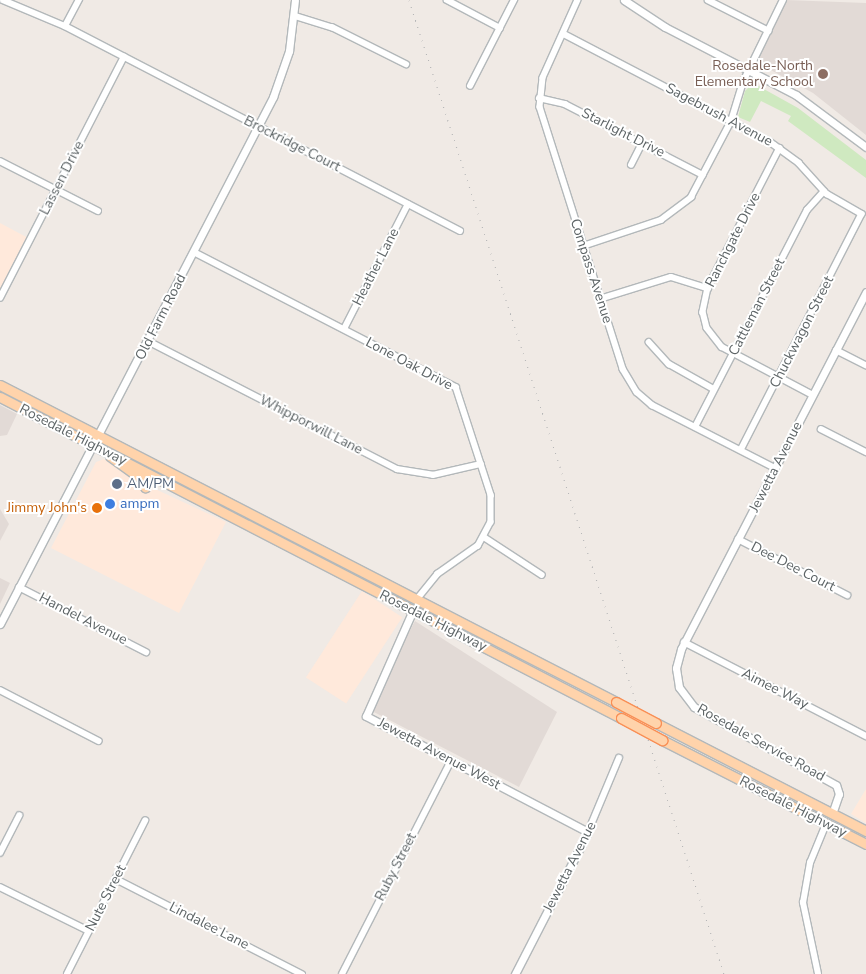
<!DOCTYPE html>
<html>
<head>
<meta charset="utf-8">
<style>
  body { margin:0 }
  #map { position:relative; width:866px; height:974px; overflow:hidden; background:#f0eae5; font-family:"Nunito Sans",sans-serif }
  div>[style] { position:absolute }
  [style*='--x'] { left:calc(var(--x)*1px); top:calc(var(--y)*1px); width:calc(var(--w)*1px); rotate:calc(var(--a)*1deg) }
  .commercial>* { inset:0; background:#ffe9db; transform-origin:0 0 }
  .education>* { inset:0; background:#e2dad6 }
  .green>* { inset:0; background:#cfe9c0 }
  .roads { filter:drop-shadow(1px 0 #b3b8ba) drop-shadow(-1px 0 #b3b8ba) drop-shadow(0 1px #b3b8ba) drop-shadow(0 -1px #b3b8ba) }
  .minor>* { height:5.5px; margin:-2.75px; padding:0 2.75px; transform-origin:2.75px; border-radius:2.75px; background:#fff }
  .tertiary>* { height:7px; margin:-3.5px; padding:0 3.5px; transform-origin:3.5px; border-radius:3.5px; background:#fff }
  .primary>* { height:9px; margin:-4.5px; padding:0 4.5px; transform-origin:4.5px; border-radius:4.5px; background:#ffd3ab }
  .rail>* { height:1px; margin-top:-0.5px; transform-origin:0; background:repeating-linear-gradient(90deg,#b2b3b4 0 1px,transparent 0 7px) }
  .bridges { filter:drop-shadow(1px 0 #f98f55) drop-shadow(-1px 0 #f98f55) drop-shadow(0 1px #f98f55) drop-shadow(0 -1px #f98f55) }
  .primary-bridge>* { height:9px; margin:-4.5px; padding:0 4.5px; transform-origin:4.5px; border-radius:4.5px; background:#ffd3ab }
  .dots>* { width:14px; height:14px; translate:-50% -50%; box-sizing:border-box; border:2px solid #fff; border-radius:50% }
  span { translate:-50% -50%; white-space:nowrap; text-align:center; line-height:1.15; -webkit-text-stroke:4px #fff; paint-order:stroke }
  .education-label { font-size:14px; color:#785e54 }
  .right { translate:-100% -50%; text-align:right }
  .street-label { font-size:14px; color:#5d6466 }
  .service-label { font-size:14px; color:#4e5e75 }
  .left { translate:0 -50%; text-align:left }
  .shop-label { font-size:14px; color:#366cbe }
  .food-label { font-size:14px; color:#c56008 }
</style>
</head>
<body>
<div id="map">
  <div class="commercial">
    <i style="clip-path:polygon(0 223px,30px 239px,0 297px)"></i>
    <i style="clip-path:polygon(104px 459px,138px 481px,226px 522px,179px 613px,51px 548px,96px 462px)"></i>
    <i style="left:362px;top:591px;width:48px;height:103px;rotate:33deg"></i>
    <i style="clip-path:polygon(866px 789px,866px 823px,851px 814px)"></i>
  </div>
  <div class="education">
    <i style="clip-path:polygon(786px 0,866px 3px,866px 135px,813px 93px,756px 62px)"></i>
    <i style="clip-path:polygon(0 405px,17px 414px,7px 435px,0 436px)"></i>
    <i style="clip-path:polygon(0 509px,9px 524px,0 541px)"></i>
    <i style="clip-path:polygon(0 578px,10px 583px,0 604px)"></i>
    <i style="clip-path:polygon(415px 621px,557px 712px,519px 787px,368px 709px)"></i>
  </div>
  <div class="green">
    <i style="clip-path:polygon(753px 83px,798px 108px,866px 160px,866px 178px,788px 121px,791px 116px,761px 101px,750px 122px,738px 117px,745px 91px)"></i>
  </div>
  <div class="roads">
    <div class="minor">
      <i style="--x:3;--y:0;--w:67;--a:22.8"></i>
      <i style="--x:65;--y:26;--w:445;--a:27.4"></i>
      <i style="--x:447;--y:0;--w:60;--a:27.8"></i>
      <i style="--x:578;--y:0;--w:85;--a:114.2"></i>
      <i style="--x:543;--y:78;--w:29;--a:96"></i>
      <i style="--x:540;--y:107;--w:275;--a:72.4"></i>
      <i style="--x:623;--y:369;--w:27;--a:59"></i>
      <i style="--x:637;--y:392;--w:20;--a:41"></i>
      <i style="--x:652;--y:405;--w:138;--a:27.1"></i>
      <i style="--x:708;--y:0;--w:68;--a:26.9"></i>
      <i style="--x:295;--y:16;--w:39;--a:17"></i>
      <i style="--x:332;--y:27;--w:83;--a:26.6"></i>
      <i style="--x:65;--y:26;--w:30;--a:-62"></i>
      <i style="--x:564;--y:34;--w:231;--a:27.6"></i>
      <i style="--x:769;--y:141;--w:37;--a:36"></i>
      <i style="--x:799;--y:163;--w:42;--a:47.9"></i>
      <i style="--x:827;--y:194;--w:40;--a:29.7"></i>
      <i style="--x:862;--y:214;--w:265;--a:117.1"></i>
      <i style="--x:470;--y:86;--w:97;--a:-62.9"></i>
      <i style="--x:539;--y:98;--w:27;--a:13"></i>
      <i style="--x:565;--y:104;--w:155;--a:27.2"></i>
      <i style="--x:780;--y:148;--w:157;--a:117.2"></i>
      <i style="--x:708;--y:288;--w:25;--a:102"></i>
      <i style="--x:703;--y:312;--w:16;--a:76"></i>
      <i style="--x:707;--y:328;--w:24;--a:52"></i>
      <i style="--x:722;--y:347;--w:103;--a:27.8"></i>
      <i style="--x:0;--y:161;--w:110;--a:27"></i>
      <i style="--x:631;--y:165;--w:25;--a:-63"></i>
      <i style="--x:583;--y:246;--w:82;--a:-18.4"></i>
      <i style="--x:661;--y:220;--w:38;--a:-37"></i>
      <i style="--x:691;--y:197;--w:86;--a:-62.2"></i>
      <i style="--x:731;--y:121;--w:41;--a:-72.9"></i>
      <i style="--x:743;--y:82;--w:91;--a:-64"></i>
      <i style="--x:194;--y:252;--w:295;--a:27.3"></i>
      <i style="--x:456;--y:387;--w:114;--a:72"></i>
      <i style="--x:491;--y:495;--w:27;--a:90"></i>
      <i style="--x:491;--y:522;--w:27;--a:118"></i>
      <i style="--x:478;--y:546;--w:49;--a:145"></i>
      <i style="--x:438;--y:574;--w:33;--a:129"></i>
      <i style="--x:0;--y:298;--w:271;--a:-62.8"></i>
      <i style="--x:600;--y:299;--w:74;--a:-17.2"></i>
      <i style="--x:671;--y:277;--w:39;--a:17"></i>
      <i style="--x:344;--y:329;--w:140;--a:-62.9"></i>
      <i style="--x:148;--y:341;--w:280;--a:27.2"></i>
      <i style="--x:397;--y:469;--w:36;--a:9"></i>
      <i style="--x:433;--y:475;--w:49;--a:-12.9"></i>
      <i style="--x:649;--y:342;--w:30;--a:48"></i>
      <i style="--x:669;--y:364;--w:51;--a:29.1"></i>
      <i style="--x:836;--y:350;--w:34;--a:27"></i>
      <i style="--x:695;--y:427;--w:244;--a:-62.7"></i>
      <i style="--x:807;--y:210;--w:25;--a:-48"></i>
      <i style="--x:821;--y:429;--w:51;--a:27.1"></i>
      <i style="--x:484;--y:537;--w:69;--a:33.2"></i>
      <i style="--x:738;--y:539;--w:123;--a:27.2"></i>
      <i style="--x:19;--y:587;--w:143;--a:27.1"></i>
      <i style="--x:684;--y:642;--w:205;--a:27.3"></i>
      <i style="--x:0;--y:690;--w:111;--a:27.3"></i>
      <i style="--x:588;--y:832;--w:80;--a:-67.3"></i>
      <i style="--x:0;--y:853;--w:42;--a:-62.8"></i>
      <i style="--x:116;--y:879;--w:209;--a:27.1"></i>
      <i style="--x:0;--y:887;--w:99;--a:26.3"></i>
      <i style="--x:67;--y:974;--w:172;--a:-63"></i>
      <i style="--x:342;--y:974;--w:239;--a:-62.9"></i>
      <i style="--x:818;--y:974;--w:73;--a:-101.9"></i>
      <i style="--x:803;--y:903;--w:41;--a:-80.1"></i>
      <i style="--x:810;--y:863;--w:42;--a:-67.7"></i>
    </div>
    <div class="tertiary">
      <i style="--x:624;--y:0;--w:49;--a:33.4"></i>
      <i style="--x:665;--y:27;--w:148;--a:27.4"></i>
      <i style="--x:796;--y:95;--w:87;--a:36.6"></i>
      <i style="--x:413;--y:610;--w:116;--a:113.9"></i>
      <i style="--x:366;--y:716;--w:250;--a:27.6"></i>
      <i style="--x:588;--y:832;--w:160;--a:117.2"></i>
      <i style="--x:0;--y:624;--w:594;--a:-62.61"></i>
      <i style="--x:273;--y:97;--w:49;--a:-70.8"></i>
      <i style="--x:289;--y:51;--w:51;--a:-83.3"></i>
      <i style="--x:832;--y:814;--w:21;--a:-71"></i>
      <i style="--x:839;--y:794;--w:9;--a:-108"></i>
      <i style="--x:836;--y:785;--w:162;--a:-151.2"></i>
      <i style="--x:694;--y:707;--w:25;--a:-127"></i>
      <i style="--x:679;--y:687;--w:19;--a:-99"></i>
      <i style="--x:676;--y:668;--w:20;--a:-75"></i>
      <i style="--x:681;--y:649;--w:402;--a:-62.6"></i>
    </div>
    <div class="primary">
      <i style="--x:0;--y:385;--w:693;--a:27.23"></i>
      <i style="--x:0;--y:397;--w:699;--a:27.33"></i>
      <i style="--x:110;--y:456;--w:39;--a:36"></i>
      <i style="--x:142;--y:479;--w:9;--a:69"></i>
      <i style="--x:656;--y:723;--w:236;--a:27.2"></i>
      <i style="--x:662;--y:740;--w:229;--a:27"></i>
    </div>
  </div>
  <div class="rail">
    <i style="--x:409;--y:0;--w:1024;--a:72.08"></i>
  </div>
  <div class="bridges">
    <div class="primary-bridge">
      <i style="--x:616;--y:702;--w:45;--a:27.7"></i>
      <i style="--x:621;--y:718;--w:47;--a:28.2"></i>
    </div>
  </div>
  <div class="dots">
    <i style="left:823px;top:74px;background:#8d6e63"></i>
    <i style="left:117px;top:484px;background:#5c6f8a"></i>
    <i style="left:110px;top:504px;background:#3f7fe0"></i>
    <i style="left:97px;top:508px;background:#e8710a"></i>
  </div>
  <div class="education-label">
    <span class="right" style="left:813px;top:74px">Rosedale-North<br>Elementary School</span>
  </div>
  <div class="street-label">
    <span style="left:719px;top:115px;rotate:28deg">Sagebrush Avenue</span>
    <span style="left:623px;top:133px;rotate:27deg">Starlight Drive</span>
    <span style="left:292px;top:144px;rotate:27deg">Brockridge Court</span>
    <span style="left:62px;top:178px;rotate:-63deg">Lassen Drive</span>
    <span style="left:733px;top:240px;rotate:-63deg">Ranchgate Drive</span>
    <span style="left:376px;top:267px;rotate:-63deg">Heather Lane</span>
    <span style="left:591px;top:271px;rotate:72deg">Compass Avenue</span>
    <span style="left:757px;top:307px;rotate:-63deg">Cattleman Street</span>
    <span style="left:161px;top:317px;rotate:-63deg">Old Farm Road</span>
    <span style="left:802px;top:332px;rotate:-63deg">Chuckwagon Street</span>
    <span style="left:409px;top:364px;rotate:28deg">Lone Oak Drive</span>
    <span style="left:311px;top:425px;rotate:27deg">Whipporwill Lane</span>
    <span style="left:73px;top:435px;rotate:27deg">Rosedale Highway</span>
    <span style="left:776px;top:467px;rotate:-63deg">Jewetta Avenue</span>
    <span style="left:793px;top:567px;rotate:27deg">Dee Dee Court</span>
    <span style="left:83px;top:619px;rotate:27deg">Handel Avenue</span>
    <span style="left:433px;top:621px;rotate:27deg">Rosedale Highway</span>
    <span style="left:775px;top:689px;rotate:27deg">Aimee Way</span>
    <span style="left:761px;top:743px;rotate:29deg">Rosedale Service Road</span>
    <span style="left:439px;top:754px;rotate:28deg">Jewetta Avenue West</span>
    <span style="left:793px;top:807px;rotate:27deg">Rosedale Highway</span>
    <span style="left:396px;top:867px;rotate:-63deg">Ruby Street</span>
    <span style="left:570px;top:867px;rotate:-63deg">Jewetta Avenue</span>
    <span style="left:106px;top:898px;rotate:-63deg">Nute Street</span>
    <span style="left:209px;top:926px;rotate:27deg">Lindalee Lane</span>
  </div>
  <div class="service-label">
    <span class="left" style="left:127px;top:484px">AM/PM</span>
  </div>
  <div class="shop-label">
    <span class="left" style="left:120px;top:504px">ampm</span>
  </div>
  <div class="food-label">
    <span class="right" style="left:87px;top:508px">Jimmy John's</span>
  </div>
</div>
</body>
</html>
